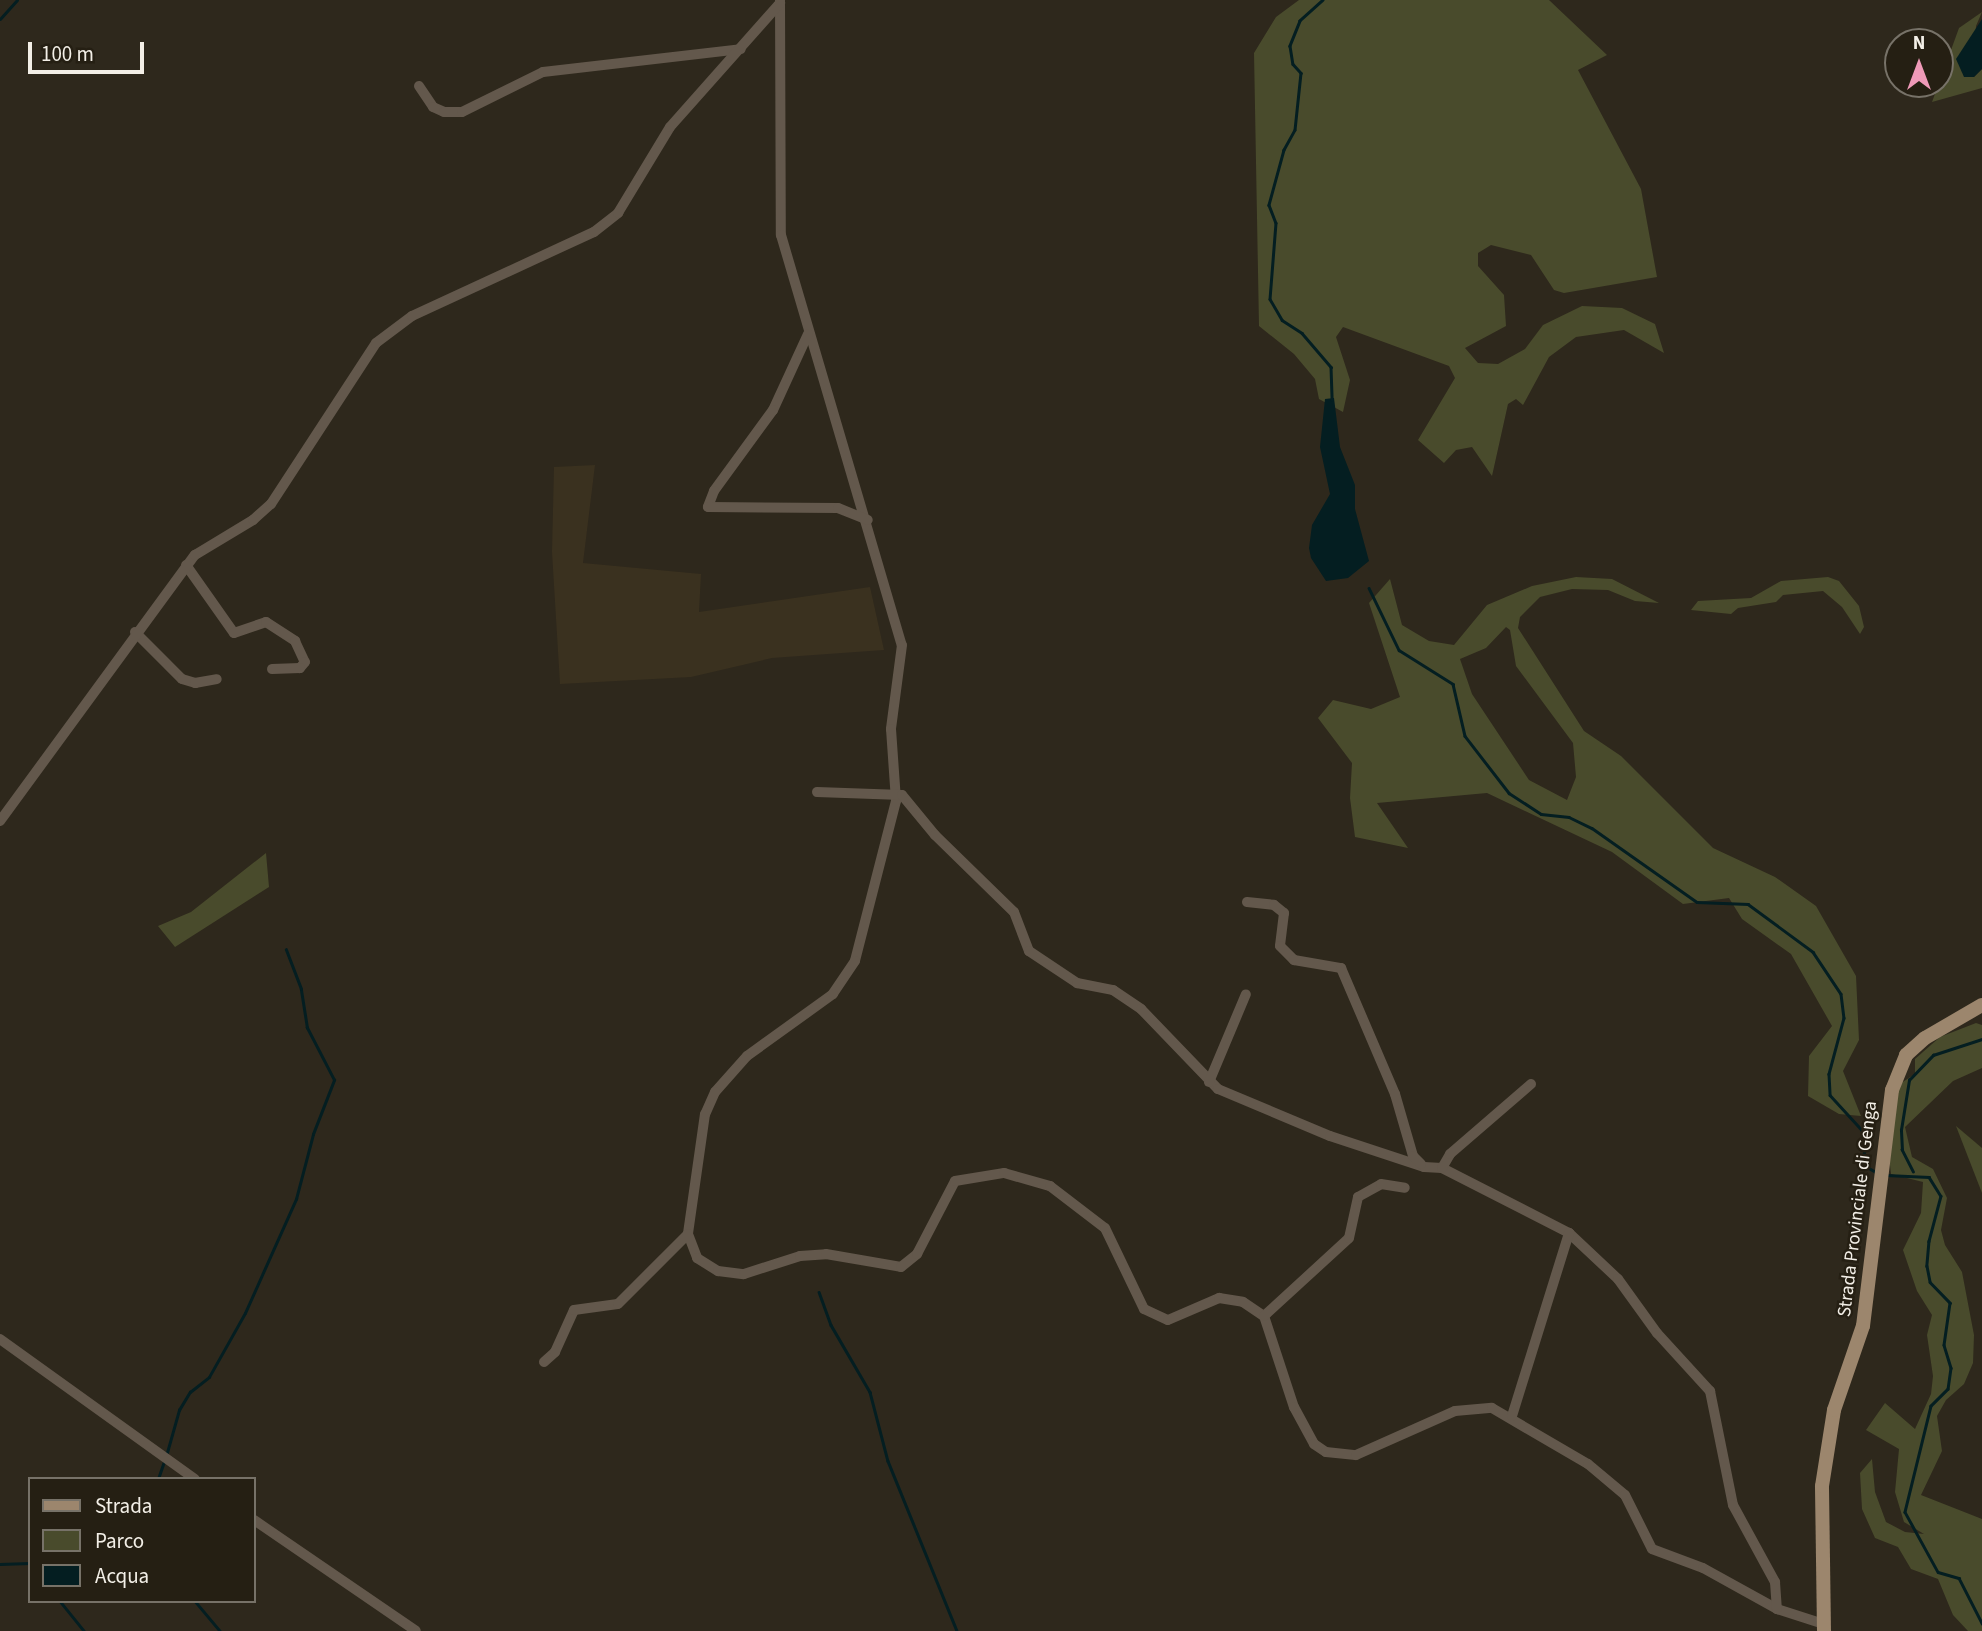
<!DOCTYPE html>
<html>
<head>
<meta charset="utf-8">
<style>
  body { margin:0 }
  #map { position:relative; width:1982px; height:1631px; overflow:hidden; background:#2e281c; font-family:"Source Sans 3",sans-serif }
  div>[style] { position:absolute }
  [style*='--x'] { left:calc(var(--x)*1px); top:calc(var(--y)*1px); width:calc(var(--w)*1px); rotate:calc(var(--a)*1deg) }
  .built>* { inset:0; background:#3a311f }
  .green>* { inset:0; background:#494b2c }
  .water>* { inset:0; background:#041e21 }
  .stream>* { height:2.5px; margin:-1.25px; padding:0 1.25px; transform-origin:1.25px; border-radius:1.25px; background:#041e21 }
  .minor>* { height:10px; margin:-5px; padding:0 5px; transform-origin:5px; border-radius:5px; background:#63584c }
  .major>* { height:14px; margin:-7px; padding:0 7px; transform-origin:7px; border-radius:7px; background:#9c866d }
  span { translate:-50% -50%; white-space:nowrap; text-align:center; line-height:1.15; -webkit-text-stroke:5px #251f13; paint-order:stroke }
  .street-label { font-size:19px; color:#f3efe7 }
  .legend { position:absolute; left:28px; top:1477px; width:228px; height:126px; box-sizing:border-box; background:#251f13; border:2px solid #777268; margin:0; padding:9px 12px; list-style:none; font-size:21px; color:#f3efe7 }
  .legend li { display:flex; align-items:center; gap:14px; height:35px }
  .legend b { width:35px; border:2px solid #777268 }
  .north { position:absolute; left:1884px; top:28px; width:70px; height:70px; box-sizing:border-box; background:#251f13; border:2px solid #777268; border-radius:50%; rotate:0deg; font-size:19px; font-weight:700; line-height:28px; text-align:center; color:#f3efe7 }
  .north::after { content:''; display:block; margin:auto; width:24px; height:32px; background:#ef9ab8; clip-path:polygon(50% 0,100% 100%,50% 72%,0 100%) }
  .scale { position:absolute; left:28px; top:42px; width:116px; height:32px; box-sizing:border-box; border:4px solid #f3efe7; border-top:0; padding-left:9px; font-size:21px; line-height:24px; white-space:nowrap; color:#f3efe7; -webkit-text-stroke:5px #251f13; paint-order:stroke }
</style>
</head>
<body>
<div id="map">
  <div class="built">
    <i style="clip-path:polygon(595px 465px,583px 563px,701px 574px,699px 612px,870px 587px,884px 650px,772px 658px,691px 677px,560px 684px,552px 552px,554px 467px)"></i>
  </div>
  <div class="green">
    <i style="clip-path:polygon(1299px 0,1549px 0,1607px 55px,1578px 70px,1641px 189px,1657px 277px,1564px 293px,1554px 290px,1531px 255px,1491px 245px,1478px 253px,1478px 266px,1504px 295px,1506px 326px,1465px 348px,1478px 363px,1498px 364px,1525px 349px,1543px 325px,1582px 306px,1622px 308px,1655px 324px,1664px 353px,1624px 330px,1576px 337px,1549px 357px,1523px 405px,1516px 399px,1508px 404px,1492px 476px,1472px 447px,1456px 450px,1444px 463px,1418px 440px,1455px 378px,1449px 366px,1343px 327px,1336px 337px,1350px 380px,1343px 412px,1319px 399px,1315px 379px,1294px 354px,1259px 326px,1254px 53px,1276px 17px)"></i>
    <i style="clip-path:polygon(1982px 12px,1976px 26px,1974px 77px,1982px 69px,1982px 88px,1932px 102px,1959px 28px)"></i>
    <i style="clip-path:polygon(evenodd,1576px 577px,1612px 579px,1659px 603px,1635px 601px,1608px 590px,1572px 589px,1540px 597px,1520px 617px,1518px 628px,1584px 731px,1621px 756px,1713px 848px,1775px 877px,1816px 906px,1856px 976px,1859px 1040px,1843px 1071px,1861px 1116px,1839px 1114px,1808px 1096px,1809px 1056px,1832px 1026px,1791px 954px,1742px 919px,1729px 898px,1683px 904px,1612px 852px,1487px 793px,1377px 803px,1408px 848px,1355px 837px,1350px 798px,1352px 763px,1318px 718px,1333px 700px,1371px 709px,1400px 697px,1369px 603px,1390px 579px,1402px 625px,1429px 641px,1454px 645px,1487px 605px,1532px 586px,1576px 577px,1506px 627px,1510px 630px,1516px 666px,1573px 743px,1576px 777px,1567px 800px,1529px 780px,1472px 694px,1460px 659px,1486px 648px,1506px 627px)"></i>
    <i style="clip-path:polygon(1828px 577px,1839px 581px,1859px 606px,1864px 627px,1860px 634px,1842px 607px,1823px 591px,1783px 595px,1776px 602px,1738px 608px,1731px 614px,1691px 610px,1698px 601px,1751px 598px,1781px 581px)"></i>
    <i style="clip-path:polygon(266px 853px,269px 887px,175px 947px,158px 926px,191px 912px)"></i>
    <i style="clip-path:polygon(1976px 1023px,1982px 1025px,1982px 1068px,1953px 1081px,1905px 1127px,1912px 1157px,1933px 1169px,1947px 1198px,1941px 1230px,1945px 1245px,1962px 1272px,1974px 1335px,1973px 1363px,1964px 1384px,1946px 1400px,1937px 1416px,1942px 1451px,1921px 1495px,1982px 1519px,1982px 1631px,1968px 1631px,1953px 1615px,1938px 1579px,1911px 1569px,1898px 1547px,1875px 1538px,1862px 1509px,1860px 1473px,1872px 1459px,1875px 1492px,1886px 1522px,1905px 1532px,1924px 1534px,1904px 1522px,1895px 1492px,1899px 1449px,1866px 1430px,1885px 1403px,1915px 1429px,1931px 1394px,1933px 1376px,1927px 1335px,1932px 1315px,1917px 1291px,1903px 1250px,1921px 1213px,1923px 1182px,1891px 1174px,1888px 1147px,1895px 1087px,1915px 1074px,1915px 1059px,1940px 1037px)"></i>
    <i style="clip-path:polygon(1956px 1126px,1982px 1148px,1982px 1193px)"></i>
  </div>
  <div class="water">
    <i style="clip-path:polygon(1982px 19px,1982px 69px,1974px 77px,1964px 77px,1956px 59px)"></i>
    <i style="clip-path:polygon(1334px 398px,1340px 447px,1355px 485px,1355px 509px,1369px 561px,1348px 578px,1326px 581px,1311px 558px,1309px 548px,1312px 525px,1330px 494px,1320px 447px,1325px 399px)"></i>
  </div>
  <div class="stream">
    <i style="--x:1323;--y:0;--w:31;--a:138"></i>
    <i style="--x:1300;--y:21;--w:27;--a:112"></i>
    <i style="--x:1290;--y:46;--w:18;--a:81"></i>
    <i style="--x:1293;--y:64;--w:12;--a:48"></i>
    <i style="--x:1301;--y:73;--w:57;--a:96"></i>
    <i style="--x:1295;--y:130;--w:23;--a:119"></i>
    <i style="--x:1284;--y:150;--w:57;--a:105.3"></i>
    <i style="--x:1269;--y:205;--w:19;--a:69"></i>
    <i style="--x:1276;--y:223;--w:76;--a:94.5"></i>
    <i style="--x:1270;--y:299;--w:24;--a:60"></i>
    <i style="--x:1282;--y:320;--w:24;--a:33"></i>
    <i style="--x:1302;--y:333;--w:45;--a:49.5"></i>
    <i style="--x:1331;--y:367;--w:33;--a:88"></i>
    <i style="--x:0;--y:19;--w:25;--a:-48"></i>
    <i style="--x:1369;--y:588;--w:69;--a:64.2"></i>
    <i style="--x:1399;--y:650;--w:64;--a:32.2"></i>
    <i style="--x:1453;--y:684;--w:53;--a:77"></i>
    <i style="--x:1465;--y:736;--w:72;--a:52.3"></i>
    <i style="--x:1509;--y:793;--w:38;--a:33"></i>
    <i style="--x:1541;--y:814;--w:28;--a:6"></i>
    <i style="--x:1569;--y:817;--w:25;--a:26"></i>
    <i style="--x:1592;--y:828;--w:128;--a:35.2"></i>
    <i style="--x:1697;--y:902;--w:51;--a:2.2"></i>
    <i style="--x:1748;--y:904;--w:81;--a:36.4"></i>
    <i style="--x:1813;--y:952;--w:50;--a:56.3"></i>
    <i style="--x:1841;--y:994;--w:24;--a:83"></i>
    <i style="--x:1844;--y:1018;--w:58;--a:105"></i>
    <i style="--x:1829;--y:1074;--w:21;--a:87"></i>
    <i style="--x:1830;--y:1095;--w:47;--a:47.6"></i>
    <i style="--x:1862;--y:1130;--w:16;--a:76"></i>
    <i style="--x:1866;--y:1146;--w:18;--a:103"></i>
    <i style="--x:1862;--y:1164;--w:16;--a:30"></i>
    <i style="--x:1913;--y:1172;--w:25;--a:-117"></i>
    <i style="--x:1902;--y:1150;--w:20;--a:-93"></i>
    <i style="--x:1901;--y:1130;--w:51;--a:-80.9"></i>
    <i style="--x:1909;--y:1080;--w:35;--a:-46"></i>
    <i style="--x:1933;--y:1055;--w:52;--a:-18.1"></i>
    <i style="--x:1886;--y:1175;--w:43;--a:2.7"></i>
    <i style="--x:1929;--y:1177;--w:22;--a:58"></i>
    <i style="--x:1941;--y:1196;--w:47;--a:104.9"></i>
    <i style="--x:1929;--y:1241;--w:25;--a:95"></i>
    <i style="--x:1927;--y:1266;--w:16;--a:79"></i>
    <i style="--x:1930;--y:1282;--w:29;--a:46"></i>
    <i style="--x:1950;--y:1303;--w:42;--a:98.1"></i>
    <i style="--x:1944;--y:1345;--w:24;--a:73"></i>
    <i style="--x:1951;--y:1368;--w:21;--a:98"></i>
    <i style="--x:1948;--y:1389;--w:24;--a:135"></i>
    <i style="--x:1931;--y:1406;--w:109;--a:103.8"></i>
    <i style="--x:1905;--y:1512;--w:68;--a:61.2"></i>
    <i style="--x:1938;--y:1572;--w:22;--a:16"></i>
    <i style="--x:1959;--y:1578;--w:51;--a:62.9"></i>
    <i style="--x:819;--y:1292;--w:35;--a:70"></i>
    <i style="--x:831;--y:1325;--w:78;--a:59.8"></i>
    <i style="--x:870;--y:1392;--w:71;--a:75.4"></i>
    <i style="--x:888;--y:1461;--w:183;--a:67.9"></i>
    <i style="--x:166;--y:1456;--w:48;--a:-74.2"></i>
    <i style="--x:179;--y:1410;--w:21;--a:-59"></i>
    <i style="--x:190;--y:1392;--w:24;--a:-38"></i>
    <i style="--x:209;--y:1377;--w:73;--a:-60.6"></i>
    <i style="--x:245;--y:1313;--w:125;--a:-65.9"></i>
    <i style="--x:296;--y:1199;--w:67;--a:-75.3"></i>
    <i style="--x:313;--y:1134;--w:58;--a:-68.7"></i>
    <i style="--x:334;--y:1080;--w:59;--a:-117.4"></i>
    <i style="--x:307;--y:1028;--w:39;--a:-99"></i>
    <i style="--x:301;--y:989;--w:42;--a:-111"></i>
    <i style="--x:158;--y:1479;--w:18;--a:-71"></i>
    <i style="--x:0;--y:1564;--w:30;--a:-2"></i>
    <i style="--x:60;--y:1601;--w:38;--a:51"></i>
    <i style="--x:195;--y:1601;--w:39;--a:50"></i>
  </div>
  <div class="minor">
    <i style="--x:780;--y:0;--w:235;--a:89.8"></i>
    <i style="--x:781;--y:235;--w:427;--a:73.6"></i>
    <i style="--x:902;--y:645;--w:85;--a:97.5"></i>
    <i style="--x:891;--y:729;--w:72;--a:86"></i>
    <i style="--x:896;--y:801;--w:165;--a:104.4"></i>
    <i style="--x:855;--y:961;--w:40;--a:124"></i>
    <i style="--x:833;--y:994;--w:106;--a:144.2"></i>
    <i style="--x:747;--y:1056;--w:48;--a:131.6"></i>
    <i style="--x:715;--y:1092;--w:24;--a:114"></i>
    <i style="--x:705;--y:1114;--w:121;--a:98.1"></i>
    <i style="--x:688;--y:1234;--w:26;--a:69"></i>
    <i style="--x:697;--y:1258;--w:25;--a:32"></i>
    <i style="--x:718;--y:1271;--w:26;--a:7"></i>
    <i style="--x:744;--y:1274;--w:59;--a:-17.8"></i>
    <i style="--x:800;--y:1256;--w:26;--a:-4"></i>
    <i style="--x:826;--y:1254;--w:76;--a:9.8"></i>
    <i style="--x:901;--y:1267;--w:21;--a:-39"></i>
    <i style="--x:917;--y:1254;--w:82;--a:-62.5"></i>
    <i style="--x:955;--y:1181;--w:50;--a:-9.3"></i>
    <i style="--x:1004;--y:1173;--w:48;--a:15.8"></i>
    <i style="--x:1050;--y:1186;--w:69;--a:37.4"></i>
    <i style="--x:1105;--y:1228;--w:90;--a:64.3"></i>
    <i style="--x:1144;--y:1309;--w:26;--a:25"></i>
    <i style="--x:1168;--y:1320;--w:56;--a:-23.3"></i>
    <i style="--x:1219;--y:1298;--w:24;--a:9"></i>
    <i style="--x:1243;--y:1302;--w:25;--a:34"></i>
    <i style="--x:1264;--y:1316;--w:96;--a:71.8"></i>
    <i style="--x:1294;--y:1407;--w:42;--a:61.6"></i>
    <i style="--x:1314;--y:1444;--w:14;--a:34"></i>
    <i style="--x:1326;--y:1452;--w:30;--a:6"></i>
    <i style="--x:1356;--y:1455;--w:108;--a:-24"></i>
    <i style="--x:1455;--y:1411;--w:37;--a:-5"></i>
    <i style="--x:1492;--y:1408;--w:111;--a:30.3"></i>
    <i style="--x:1588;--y:1464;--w:48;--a:40"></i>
    <i style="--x:1625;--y:1495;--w:60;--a:63.4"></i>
    <i style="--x:1652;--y:1549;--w:54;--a:20.4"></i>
    <i style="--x:1703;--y:1568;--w:85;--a:29"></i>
    <i style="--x:1777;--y:1609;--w:49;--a:17.7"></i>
    <i style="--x:419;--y:86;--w:25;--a:56"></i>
    <i style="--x:433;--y:107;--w:12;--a:24"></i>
    <i style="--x:444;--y:112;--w:18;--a:0"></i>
    <i style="--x:462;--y:112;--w:90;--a:-26.3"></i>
    <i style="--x:543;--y:72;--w:199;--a:-6.6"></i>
    <i style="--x:808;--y:334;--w:84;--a:114.7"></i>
    <i style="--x:773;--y:410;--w:100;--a:126.1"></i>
    <i style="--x:714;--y:491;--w:17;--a:111"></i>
    <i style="--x:708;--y:507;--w:130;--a:0.4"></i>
    <i style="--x:838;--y:508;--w:32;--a:22"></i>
    <i style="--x:186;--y:565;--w:83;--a:54.8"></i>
    <i style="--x:234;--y:633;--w:34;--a:-19"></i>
    <i style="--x:266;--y:622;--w:35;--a:33"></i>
    <i style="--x:295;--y:641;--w:23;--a:65"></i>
    <i style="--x:305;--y:662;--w:8;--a:130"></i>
    <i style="--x:300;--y:668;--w:28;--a:178"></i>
    <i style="--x:135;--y:632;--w:66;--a:45"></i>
    <i style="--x:182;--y:679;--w:14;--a:17"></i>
    <i style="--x:195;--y:683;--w:22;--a:-10"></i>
    <i style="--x:817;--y:792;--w:85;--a:2"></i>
    <i style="--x:902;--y:795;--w:52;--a:50.5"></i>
    <i style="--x:935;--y:835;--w:110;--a:44.3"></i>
    <i style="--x:1014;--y:912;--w:42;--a:69"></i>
    <i style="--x:1029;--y:951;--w:58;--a:33.7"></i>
    <i style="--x:1077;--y:983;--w:37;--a:11"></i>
    <i style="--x:1113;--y:990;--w:34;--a:34"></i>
    <i style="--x:1141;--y:1009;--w:111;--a:46.1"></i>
    <i style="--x:1218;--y:1089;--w:121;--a:22.8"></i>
    <i style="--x:1330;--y:1136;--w:99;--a:18.3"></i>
    <i style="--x:1424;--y:1167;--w:18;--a:3"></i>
    <i style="--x:1442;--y:1168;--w:143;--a:27.1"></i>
    <i style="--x:1569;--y:1233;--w:67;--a:43.2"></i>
    <i style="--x:1618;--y:1279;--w:67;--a:54.2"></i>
    <i style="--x:1657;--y:1333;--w:79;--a:47.6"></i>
    <i style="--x:1710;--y:1391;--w:116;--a:78.6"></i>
    <i style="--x:1733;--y:1505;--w:88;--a:61.4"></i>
    <i style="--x:1775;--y:1582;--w:27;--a:86"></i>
    <i style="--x:0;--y:821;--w:330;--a:-53.8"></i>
    <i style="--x:195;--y:555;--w:68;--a:-31.1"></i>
    <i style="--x:253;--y:520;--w:24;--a:-42"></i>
    <i style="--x:271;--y:504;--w:192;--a:-56.9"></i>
    <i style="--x:376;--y:343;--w:45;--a:-36.9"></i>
    <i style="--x:412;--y:316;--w:200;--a:-24.8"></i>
    <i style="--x:594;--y:232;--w:31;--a:-38"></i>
    <i style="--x:618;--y:213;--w:100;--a:-58.8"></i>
    <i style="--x:670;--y:127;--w:166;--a:-48.4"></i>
    <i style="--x:1247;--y:902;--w:27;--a:6"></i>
    <i style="--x:1274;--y:905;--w:13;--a:39"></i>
    <i style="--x:1284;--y:913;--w:33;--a:97"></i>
    <i style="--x:1280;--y:946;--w:20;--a:45"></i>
    <i style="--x:1294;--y:960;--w:48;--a:9.7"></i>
    <i style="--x:1341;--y:968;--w:137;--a:66.8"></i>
    <i style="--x:1395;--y:1094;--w:65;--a:73.8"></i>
    <i style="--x:1413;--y:1156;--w:11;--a:45"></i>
    <i style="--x:1209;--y:1082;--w:95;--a:-67.2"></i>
    <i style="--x:1442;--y:1168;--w:16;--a:-60"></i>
    <i style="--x:1450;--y:1154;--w:107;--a:-40.8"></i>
    <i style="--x:1264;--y:1316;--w:115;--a:-42.5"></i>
    <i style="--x:1349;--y:1238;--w:42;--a:-77.6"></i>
    <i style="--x:1358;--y:1197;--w:26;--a:-29"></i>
    <i style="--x:1381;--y:1184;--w:24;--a:9"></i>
    <i style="--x:0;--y:1339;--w:240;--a:35.7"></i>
    <i style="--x:544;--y:1362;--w:15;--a:-42"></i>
    <i style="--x:555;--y:1352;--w:46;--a:-65.7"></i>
    <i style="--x:574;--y:1310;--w:44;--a:-7.8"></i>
    <i style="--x:618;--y:1304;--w:99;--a:-45"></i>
    <i style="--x:1512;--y:1416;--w:192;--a:-72.7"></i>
    <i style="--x:254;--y:1520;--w:196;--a:34.4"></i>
  </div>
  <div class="major">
    <i style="--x:1824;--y:1631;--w:145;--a:-90.8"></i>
    <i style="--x:1822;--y:1486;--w:77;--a:-81"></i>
    <i style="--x:1834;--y:1410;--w:89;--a:-71"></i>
    <i style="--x:1863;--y:1326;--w:238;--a:-83"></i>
    <i style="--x:1892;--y:1090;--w:38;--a:-68"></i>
    <i style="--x:1906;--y:1055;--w:25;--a:-42"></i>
    <i style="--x:1925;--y:1038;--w:66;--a:-30.1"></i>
  </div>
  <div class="street-label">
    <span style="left:1858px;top:1209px;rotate:-83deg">Strada Provinciale di Genga</span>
  </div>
  <ul class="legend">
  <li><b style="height:9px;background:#9c866d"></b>Strada</li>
  <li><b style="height:19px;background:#494b2c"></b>Parco</li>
  <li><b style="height:19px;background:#041e21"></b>Acqua</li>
  </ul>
  <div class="north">N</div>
  <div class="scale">100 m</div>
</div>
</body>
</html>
